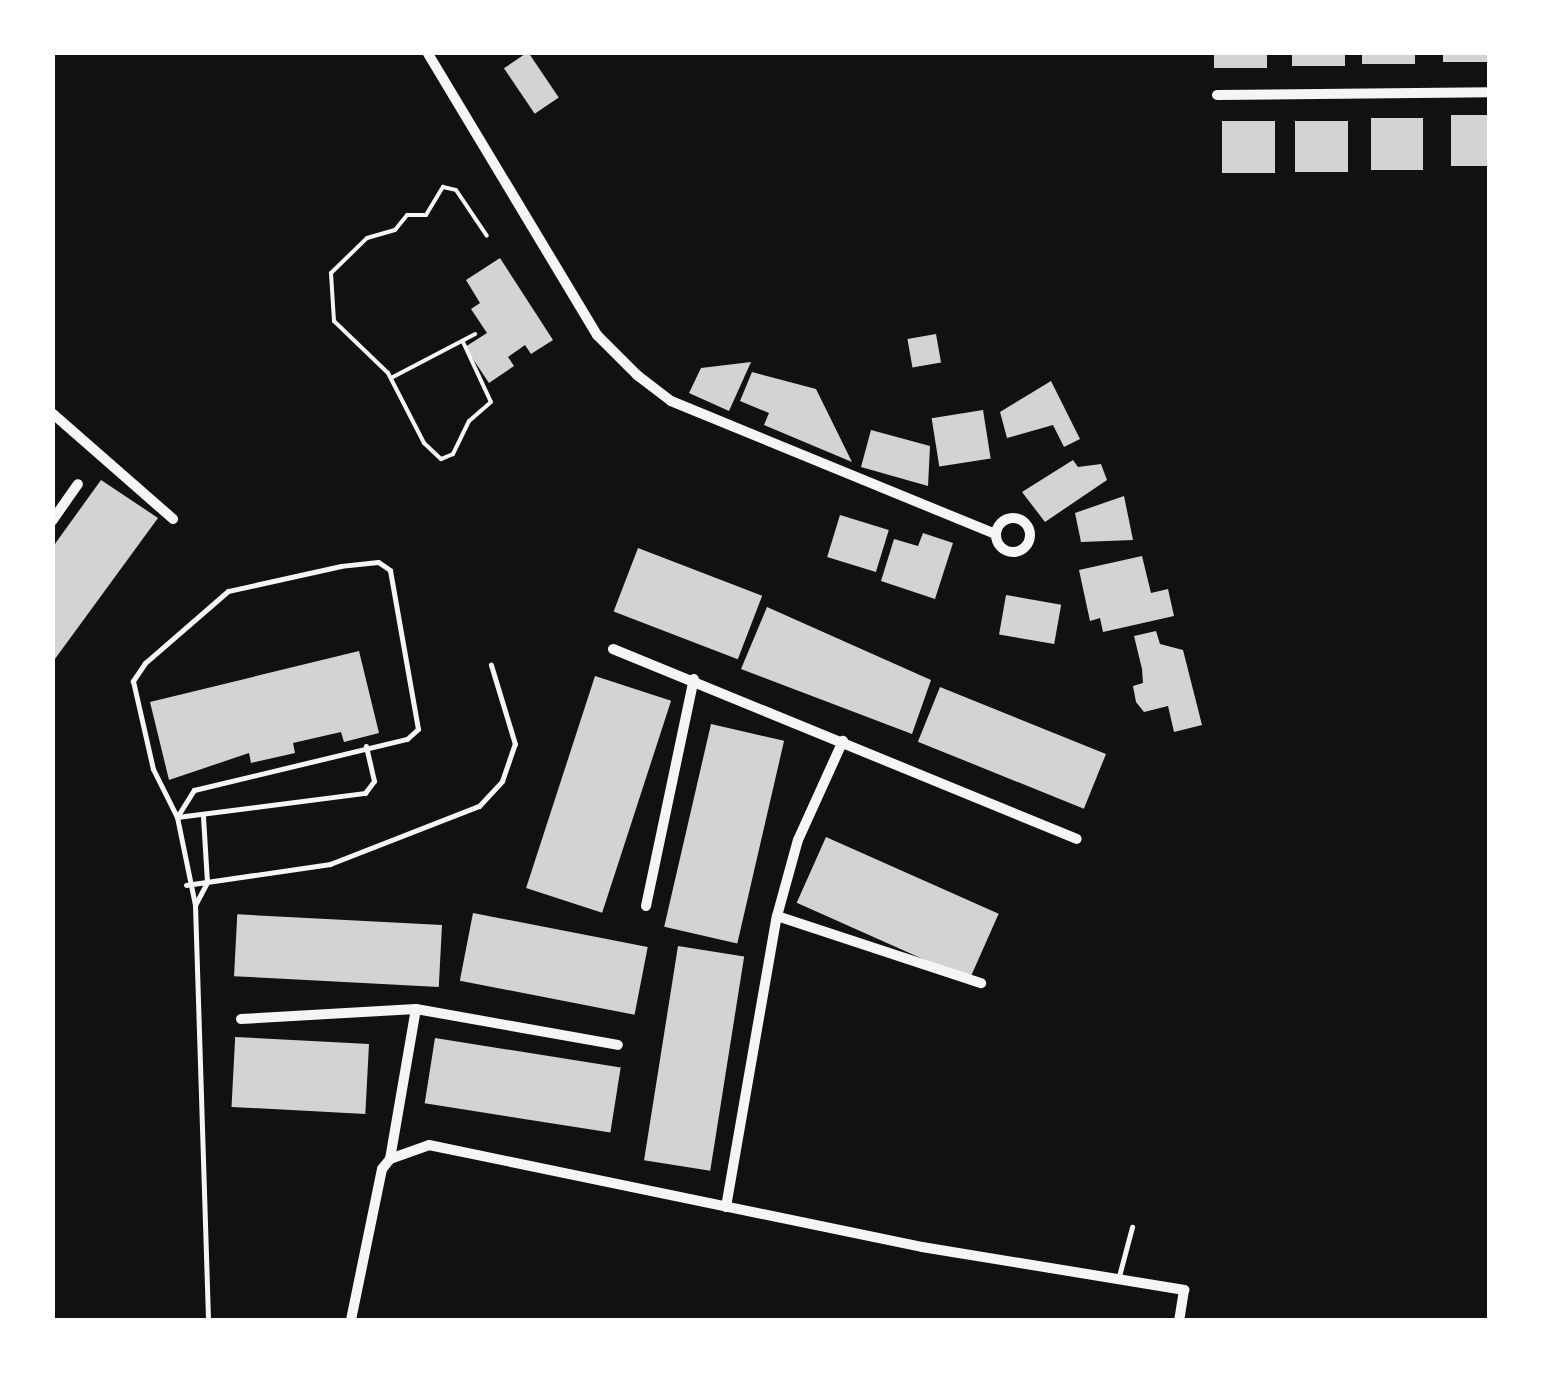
<!DOCTYPE html>
<html>
<head>
<meta charset="utf-8">
<style>
  body { margin:0 }
  #map { position:relative; width:1542px; height:1373px; overflow:hidden; background:#111; font-family:"Playfair Display",serif }
  div>[style] { position:absolute }
  [style*='--x'] { left:calc(var(--x)*1px); top:calc(var(--y)*1px); width:calc(var(--w)*1px); rotate:calc(var(--a)*1deg) }
  .building>* { inset:0; background:#d3d3d3; transform-origin:0 0 }
  .path>* { height:4px; margin:-2px; padding:0 2px; transform-origin:2px; border-radius:2px; background:#f5f5f5 }
  .service>* { height:5px; margin:-2.5px; padding:0 2.5px; transform-origin:2.5px; border-radius:2.5px; background:#f5f5f5 }
  .minor>* { height:10px; margin:-5px; padding:0 5px; transform-origin:5px; border-radius:5px; background:#f5f5f5 }
  .minor>.ring { margin:-5px; padding:0; box-sizing:content-box; background:none; border:10px solid #f5f5f5; border-radius:50% }
  span { translate:-50% -50%; white-space:nowrap; text-align:center; line-height:1.15; -webkit-text-stroke:10px #fff; paint-order:stroke }
  .frame { position:absolute; inset:0; border:55px solid #fff; pointer-events:none }
</style>
</head>
<body>
<div id="map">
  <div class="building">
    <i style="left:528px;top:52px;width:55px;height:29px;rotate:56deg"></i>
    <i style="left:1214px;top:52px;width:53px;height:16px"></i>
    <i style="left:1292px;top:52px;width:53px;height:14px"></i>
    <i style="left:1362px;top:52px;width:53px;height:12px"></i>
    <i style="left:1443px;top:52px;width:47px;height:10px"></i>
    <i style="left:1451px;top:115px;width:39px;height:51px"></i>
    <i style="left:1371px;top:118px;width:52px;height:52px"></i>
    <i style="left:1222px;top:121px;width:53px;height:52px"></i>
    <i style="left:1295px;top:121px;width:53px;height:51px"></i>
    <i style="clip-path:polygon(500px 258px,553px 340px,531px 354px,525px 345px,508px 357px,514px 366px,489px 383px,465px 347px,487px 333px,471px 309px,480px 303px,466px 280px)"></i>
    <i style="left:936px;top:334px;width:29px;height:29px;rotate:80deg"></i>
    <i style="clip-path:polygon(751px 362px,729px 411px,689px 393px,701px 368px)"></i>
    <i style="clip-path:polygon(752px 372px,816px 389px,852px 462px,764px 425px,769px 413px,740px 401px)"></i>
    <i style="clip-path:polygon(1051px 381px,1080px 439px,1064px 447px,1053px 425px,1007px 438px,1000px 412px)"></i>
    <i style="left:983px;top:410px;width:49px;height:52px;rotate:81deg"></i>
    <i style="clip-path:polygon(871px 430px,930px 446px,928px 486px,861px 467px)"></i>
    <i style="clip-path:polygon(1073px 460px,1078px 467px,1101px 464px,1107px 480px,1045px 522px,1022px 492px)"></i>
    <i style="clip-path:polygon(101px 480px,158px 518px,52px 663px,52px 548px)"></i>
    <i style="clip-path:polygon(1124px 496px,1133px 540px,1081px 542px,1075px 513px)"></i>
    <i style="left:840px;top:515px;width:51px;height:44px;rotate:17deg"></i>
    <i style="clip-path:polygon(923px 533px,953px 543px,935px 599px,881px 581px,894px 539px,918px 546px)"></i>
    <i style="left:638px;top:548px;width:133px;height:68px;rotate:21deg"></i>
    <i style="clip-path:polygon(1142px 556px,1151px 593px,1168px 589px,1174px 616px,1103px 632px,1100px 618px,1090px 621px,1079px 570px)"></i>
    <i style="left:1006px;top:595px;width:56px;height:40px;rotate:10deg"></i>
    <i style="clip-path:polygon(767px 607px,931px 680px,912px 734px,741px 669px)"></i>
    <i style="clip-path:polygon(1156px 631px,1160px 644px,1183px 650px,1202px 725px,1174px 732px,1168px 706px,1144px 712px,1136px 702px,1133px 686px,1143px 683px,1142px 669px,1134px 636px)"></i>
    <i style="clip-path:polygon(359px 651px,379px 733px,344px 742px,341px 732px,293px 743px,295px 753px,251px 763px,249px 753px,169px 780px,150px 702px)"></i>
    <i style="left:595px;top:676px;width:80px;height:223px;rotate:18deg"></i>
    <i style="left:940px;top:687px;width:179px;height:59px;rotate:22deg"></i>
    <i style="left:711px;top:724px;width:75px;height:208px;rotate:13deg"></i>
    <i style="left:826px;top:837px;width:189px;height:72px;rotate:24deg"></i>
    <i style="left:473px;top:913px;width:178px;height:69px;rotate:11deg"></i>
    <i style="left:442px;top:925px;width:62px;height:205px;rotate:93deg"></i>
    <i style="left:678px;top:946px;width:67px;height:217px;rotate:9deg"></i>
    <i style="left:435px;top:1038px;width:188px;height:66px;rotate:9deg"></i>
    <i style="left:369px;top:1044px;width:70px;height:134px;rotate:93deg"></i>
  </div>
  <div class="path">
    <i style="--x:463;--y:342;--w:66;--a:65"></i>
    <i style="--x:491;--y:402;--w:29;--a:139"></i>
    <i style="--x:469;--y:421;--w:37;--a:116"></i>
    <i style="--x:453;--y:454;--w:13;--a:157"></i>
    <i style="--x:441;--y:459;--w:23;--a:-137"></i>
    <i style="--x:424;--y:443;--w:79;--a:-117.2"></i>
    <i style="--x:388;--y:373;--w:75;--a:-136.1"></i>
    <i style="--x:334;--y:321;--w:48;--a:-93.6"></i>
    <i style="--x:331;--y:273;--w:50;--a:-44.2"></i>
    <i style="--x:367;--y:238;--w:29;--a:-16"></i>
    <i style="--x:395;--y:230;--w:19;--a:-51"></i>
    <i style="--x:407;--y:215;--w:19;--a:0"></i>
    <i style="--x:426;--y:215;--w:33;--a:-59"></i>
    <i style="--x:443;--y:187;--w:13;--a:13"></i>
    <i style="--x:456;--y:190;--w:55;--a:56"></i>
    <i style="--x:391;--y:378;--w:95;--a:-27.6"></i>
  </div>
  <div class="service">
    <i style="--x:177;--y:817;--w:32;--a:-58"></i>
    <i style="--x:194;--y:790;--w:219;--a:-13.5"></i>
    <i style="--x:407;--y:739;--w:15;--a:-42"></i>
    <i style="--x:418;--y:729;--w:161;--a:-100"></i>
    <i style="--x:390;--y:570;--w:14;--a:-146"></i>
    <i style="--x:378;--y:562;--w:37;--a:174"></i>
    <i style="--x:341;--y:566;--w:116;--a:167.5"></i>
    <i style="--x:228;--y:591;--w:110;--a:139.1"></i>
    <i style="--x:145;--y:663;--w:22;--a:124"></i>
    <i style="--x:133;--y:681;--w:90;--a:77.2"></i>
    <i style="--x:153;--y:769;--w:54;--a:63.4"></i>
    <i style="--x:177;--y:817;--w:90;--a:78.4"></i>
    <i style="--x:195;--y:905;--w:415;--a:88.2"></i>
    <i style="--x:177;--y:817;--w:190;--a:-7.3"></i>
    <i style="--x:365;--y:793;--w:15;--a:-53"></i>
    <i style="--x:374;--y:781;--w:36;--a:-103"></i>
    <i style="--x:186;--y:885;--w:146;--a:-8.3"></i>
    <i style="--x:330;--y:864;--w:160;--a:-21.3"></i>
    <i style="--x:479;--y:806;--w:34;--a:-47"></i>
    <i style="--x:502;--y:781;--w:39;--a:-71"></i>
    <i style="--x:515;--y:744;--w:83;--a:-106.9"></i>
    <i style="--x:195;--y:905;--w:26;--a:-62"></i>
    <i style="--x:207;--y:882;--w:66;--a:-93.5"></i>
    <i style="--x:1119;--y:1276;--w:51;--a:-75.1"></i>
  </div>
  <div class="minor">
    <i style="--x:427;--y:52;--w:330;--a:59"></i>
    <i style="--x:597;--y:335;--w:57;--a:45"></i>
    <i style="--x:637;--y:375;--w:43;--a:37.4"></i>
    <i style="--x:671;--y:401;--w:351;--a:22.3"></i>
    <i style="--x:1217;--y:95;--w:273;--a:-0.6"></i>
    <i style="--x:52;--y:413;--w:161;--a:41.2"></i>
    <i class="ring" style="left:996px;top:518px;width:24px;height:24px"></i>
    <i style="--x:52;--y:521;--w:45;--a:-54.9"></i>
    <i style="--x:613;--y:649;--w:501;--a:22.27"></i>
    <i style="--x:646;--y:906;--w:232;--a:-78.1"></i>
    <i style="--x:777;--y:916;--w:215;--a:18.2"></i>
    <i style="--x:241;--y:1019;--w:175;--a:-3.3"></i>
    <i style="--x:416;--y:1009;--w:205;--a:10.1"></i>
    <i style="--x:390;--y:1159;--w:41;--a:-19.7"></i>
    <i style="--x:429;--y:1145;--w:503;--a:11.69"></i>
    <i style="--x:922;--y:1247;--w:266;--a:9.3"></i>
    <i style="--x:1184;--y:1290;--w:30;--a:99"></i>
    <i style="--x:726;--y:1207;--w:295;--a:-80.1"></i>
    <i style="--x:777;--y:916;--w:79;--a:-74.6"></i>
    <i style="--x:798;--y:840;--w:109;--a:-65.6"></i>
    <i style="--x:351;--y:1320;--w:154;--a:-78.4"></i>
    <i style="--x:382;--y:1169;--w:13;--a:-51"></i>
    <i style="--x:390;--y:1159;--w:152;--a:-80.2"></i>
  </div>
  <div class="frame"></div>
</div>
</body>
</html>
